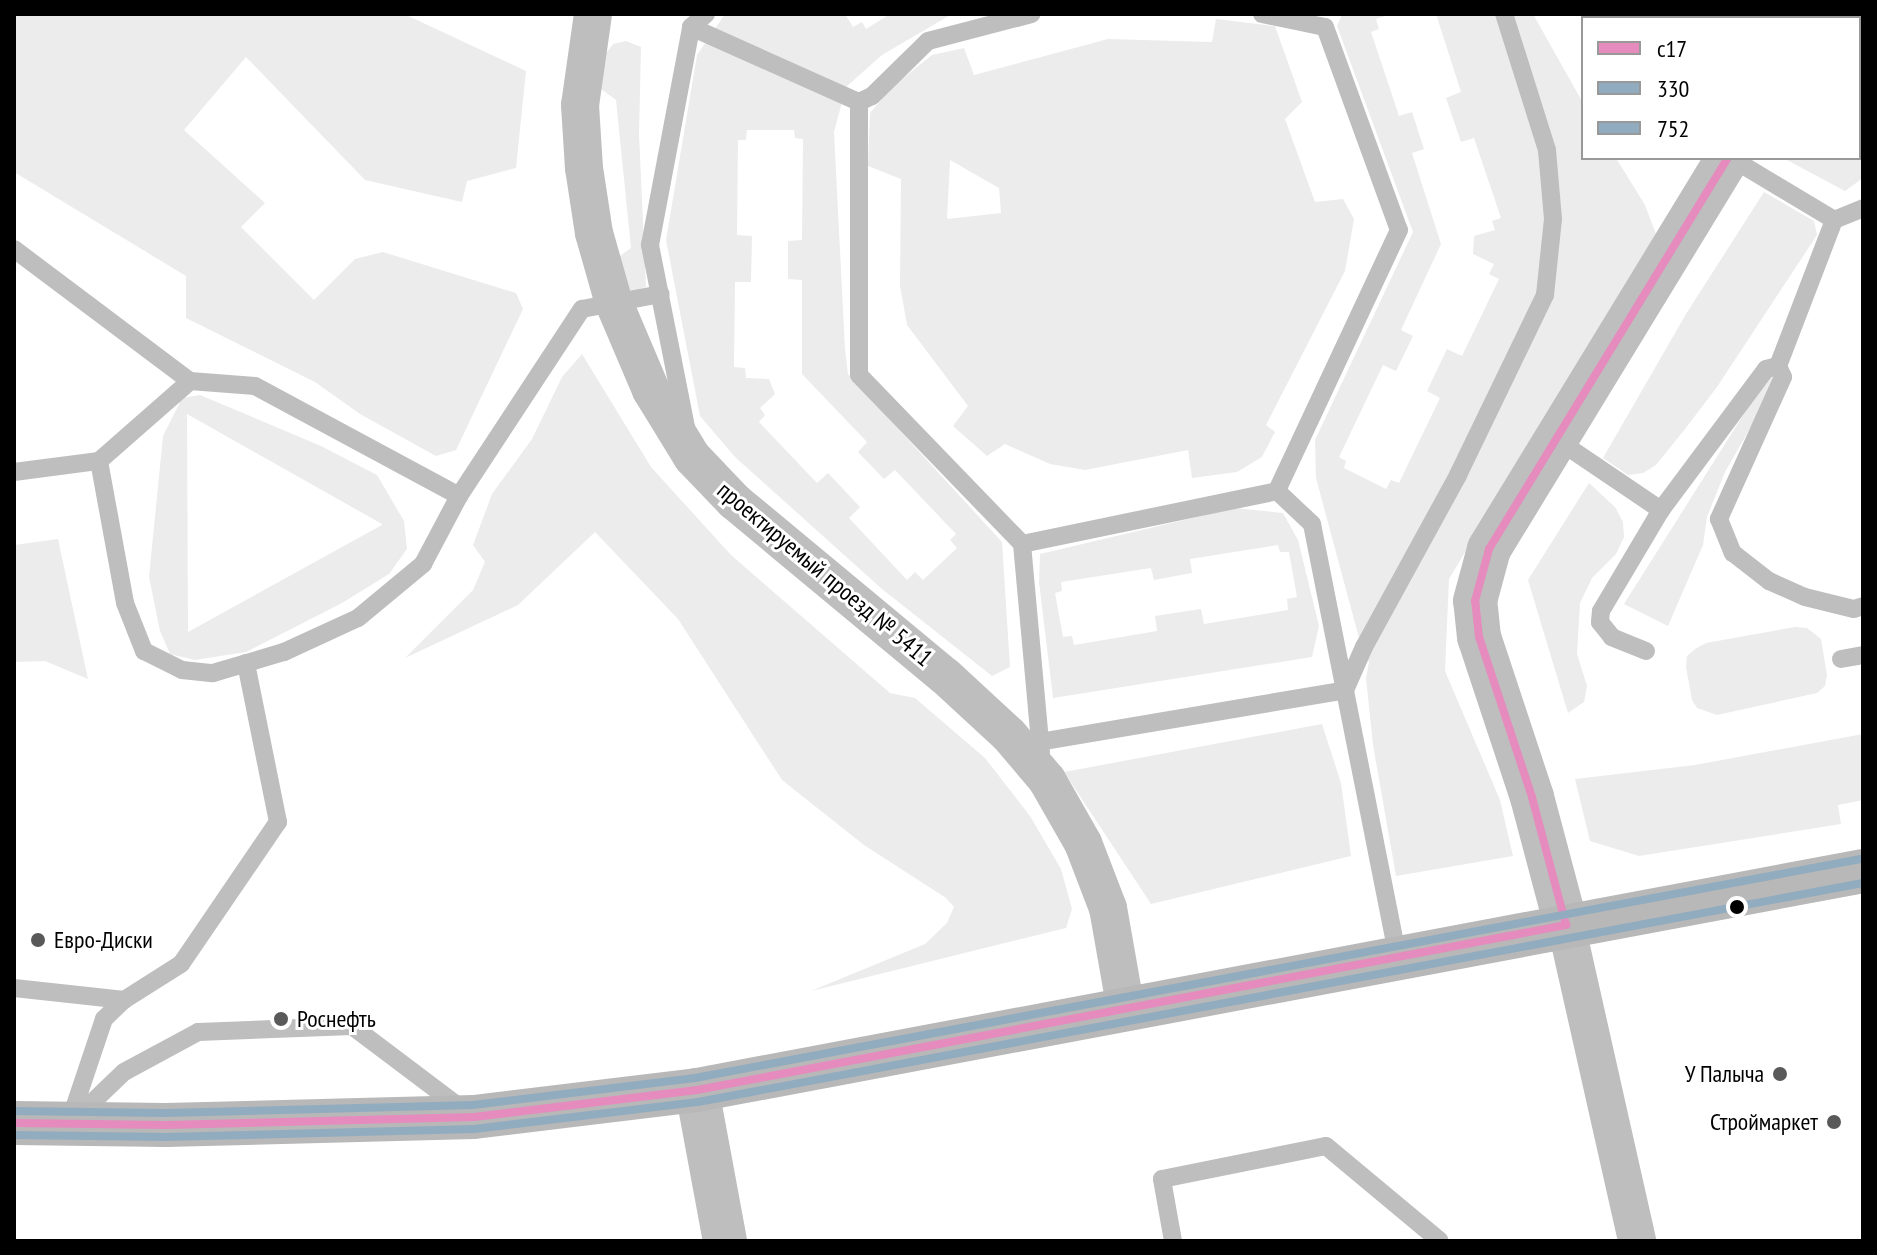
<!DOCTYPE html>
<html>
<head>
<meta charset="utf-8">
<style>
  body { margin:0 }
  #map { position:relative; width:1877px; height:1255px; overflow:hidden; background:#fff; font-family:"PT Sans Narrow",sans-serif }
  div>[style] { position:absolute }
  [style*='--x'] { left:calc(var(--x)*1px); top:calc(var(--y)*1px); width:calc(var(--w)*1px); rotate:calc(var(--a)*1deg) }
  .green>* { inset:0; background:#ececec }
  .service>* { height:18px; margin:-9px; padding:0 9px; transform-origin:9px; border-radius:9px; background:#bebebe }
  .minor>* { height:38px; margin:-19px; padding:0 19px; transform-origin:19px; border-radius:19px; background:#bebebe }
  .tertiary>* { height:44px; margin:-22px; padding:0 22px; transform-origin:22px; border-radius:22px; background:#bebebe }
  .secondary>* { height:44px; margin:-22px; padding:0 22px; transform-origin:22px; border-radius:22px; background:#b8b8b8 }
  .bus-1>* { height:8px; margin:-4px; padding:0 4px; transform-origin:4px; border-radius:4px; background:#e68bbd }
  .bus-2>* { height:8px; margin:-4px; padding:0 4px; transform-origin:4px; border-radius:4px; background:#92acbf }
  .bus-3>* { height:8px; margin:-4px; padding:0 4px; transform-origin:4px; border-radius:4px; background:#92acbf }
  .dots>* { width:22px; height:22px; translate:-50% -50%; box-sizing:border-box; border:4px solid #fff; border-radius:50% }
  span { translate:-50% -50%; white-space:nowrap; text-align:center; line-height:1.15; -webkit-text-stroke:6px #fff; paint-order:stroke }
  .street-label { font-size:24px; color:#000 }
  .poi-label { font-size:24px; color:#000 }
  .left { translate:0 -50%; text-align:left }
  .right { translate:-100% -50%; text-align:right }
  .frame { position:absolute; inset:0; border:16px solid #000; pointer-events:none }
  .legend { position:absolute; left:1581px; top:16px; width:280px; height:144px; box-sizing:border-box; background:#fff; border:2px solid #999; margin:0; padding:10px 14px; list-style:none; font-size:24px; color:#000 }
  .legend li { display:flex; align-items:center; gap:16px; height:40px }
  .legend b { width:40px; border:2px solid #999 }
</style>
</head>
<body>
<div id="map">
  <div class="green">
    <i style="clip-path:polygon(14px 14px,404px 14px,526px 71px,516px 168px,467px 181px,462px 202px,365px 180px,246px 57px,184px 130px,265px 203px,241px 227px,314px 300px,355px 259px,383px 252px,516px 293px,523px 309px,456px 450px,436px 456px,360px 414px,315px 382px,186px 318px,186px 276px,14px 172px)"></i>
    <i style="clip-path:polygon(evenodd,725px 14px,845px 14px,853px 27px,862px 22px,866px 29px,890px 14px,952px 14px,882px 55px,846px 87px,834px 132px,845px 349px,848px 374px,1002px 542px,1010px 667px,992px 676px,882px 589px,735px 457px,700px 416px,666px 240px,697px 55px,725px 14px,747px 130px,794px 130px,795px 138px,803px 139px,802px 240px,788px 241px,788px 279px,802px 280px,802px 374px,867px 442px,858px 452px,884px 479px,895px 470px,956px 534px,950px 540px,957px 548px,923px 580px,915px 572px,907px 580px,849px 518px,860px 507px,828px 473px,817px 483px,759px 422px,765px 415px,760px 408px,775px 394px,769px 379px,746px 378px,745px 368px,734px 367px,735px 282px,751px 282px,752px 236px,737px 235px,738px 140px,746px 140px,747px 130px)"></i>
    <i style="clip-path:polygon(1342px 14px,1392px 14px,1376px 19px,1379px 29px,1371px 32px,1399px 116px,1412px 112px,1424px 149px,1412px 153px,1441px 244px,1401px 330px,1413px 336px,1396px 371px,1383px 365px,1339px 457px,1346px 461px,1344px 468px,1386px 489px,1391px 480px,1399px 483px,1440px 398px,1427px 391px,1447px 349px,1462px 356px,1499px 279px,1489px 274px,1494px 264px,1473px 254px,1474px 236px,1495px 230px,1492px 221px,1501px 218px,1474px 138px,1461px 142px,1446px 98px,1461px 92px,1436px 14px,1533px 14px,1583px 103px,1583px 158px,1616px 158px,1645px 205px,1656px 234px,1449px 579px,1445px 671px,1500px 800px,1513px 856px,1396px 876px,1373px 745px,1366px 678px,1369px 662px,1359px 638px,1316px 478px,1315px 440px,1413px 232px,1337px 26px)"></i>
    <i style="clip-path:polygon(evenodd,1216px 19px,1275px 26px,1302px 102px,1285px 119px,1315px 202px,1343px 199px,1354px 219px,1345px 271px,1266px 425px,1275px 432px,1262px 457px,1237px 472px,1192px 478px,1188px 450px,1085px 470px,1050px 464px,1005px 444px,987px 456px,953px 426px,968px 406px,907px 325px,900px 286px,901px 179px,868px 166px,870px 113px,892px 87px,932px 55px,964px 48px,974px 75px,1108px 39px,1212px 42px,1216px 19px,950px 160px,999px 188px,1001px 213px,947px 219px,950px 160px)"></i>
    <i style="clip-path:polygon(1863px 37px,1863px 178px,1845px 191px,1785px 159px,1859px 158px,1859px 43px)"></i>
    <i style="clip-path:polygon(626px 41px,641px 47px,639px 134px,646px 287px,625px 294px,617px 258px,631px 248px,616px 100px,601px 89px,604px 56px,613px 44px)"></i>
    <i style="clip-path:polygon(1764px 192px,1814px 221px,1817px 235px,1717px 387px,1685px 429px,1656px 465px,1643px 473px,1628px 475px,1603px 458px,1686px 314px)"></i>
    <i style="clip-path:polygon(582px 354px,651px 467px,731px 555px,890px 693px,915px 698px,985px 758px,1030px 816px,1061px 869px,1072px 909px,1066px 928px,811px 991px,925px 944px,947px 923px,954px 907px,946px 898px,864px 845px,782px 780px,678px 619px,595px 532px,518px 605px,405px 658px,473px 590px,485px 562px,473px 545px,492px 494px,532px 439px,562px 377px)"></i>
    <i style="clip-path:polygon(1771px 371px,1777px 381px,1725px 472px,1707px 517px,1703px 545px,1668px 626px,1624px 604px)"></i>
    <i style="clip-path:polygon(evenodd,200px 395px,321px 446px,377px 475px,404px 521px,407px 549px,389px 574px,342px 603px,246px 652px,195px 660px,170px 654px,160px 631px,149px 577px,163px 436px,182px 398px,200px 395px,187px 414px,382px 524px,382px 525px,188px 632px,187px 414px)"></i>
    <i style="clip-path:polygon(1589px 483px,1615px 507px,1623px 522px,1624px 537px,1616px 554px,1592px 578px,1580px 603px,1577px 654px,1587px 686px,1584px 702px,1568px 713px,1528px 580px)"></i>
    <i style="clip-path:polygon(evenodd,1235px 508px,1283px 513px,1298px 540px,1319px 626px,1312px 657px,1053px 698px,1039px 582px,1040px 554px,1235px 508px,1278px 545px,1280px 552px,1289px 552px,1297px 597px,1287px 599px,1288px 610px,1204px 624px,1201px 609px,1155px 616px,1157px 631px,1074px 645px,1072px 636px,1063px 637px,1055px 593px,1062px 591px,1061px 582px,1151px 568px,1154px 580px,1192px 573px,1190px 559px,1278px 545px)"></i>
    <i style="clip-path:polygon(58px 539px,88px 679px,45px 661px,14px 662px,14px 545px)"></i>
    <i style="clip-path:polygon(1795px 627px,1807px 628px,1821px 639px,1827px 675px,1825px 686px,1817px 693px,1717px 715px,1697px 708px,1692px 700px,1686px 667px,1687px 656px,1695px 649px,1706px 643px)"></i>
    <i style="clip-path:polygon(1322px 724px,1341px 783px,1351px 856px,1151px 904px,1064px 772px)"></i>
    <i style="clip-path:polygon(1863px 734px,1863px 800px,1838px 805px,1841px 824px,1639px 856px,1590px 841px,1575px 779px,1695px 765px)"></i>
  </div>
  <div class="service">
    <i style="--x:1262;--y:14;--w:64;--a:11.7"></i>
    <i style="--x:1325;--y:27;--w:216;--a:70"></i>
    <i style="--x:1399;--y:230;--w:288;--a:115.1"></i>
    <i style="--x:1277;--y:491;--w:48;--a:43.3"></i>
    <i style="--x:1312;--y:524;--w:443;--a:78.8"></i>
    <i style="--x:691;--y:27;--w:184;--a:24.1"></i>
    <i style="--x:859;--y:102;--w:273;--a:90"></i>
    <i style="--x:859;--y:375;--w:235;--a:46"></i>
    <i style="--x:1022;--y:544;--w:209;--a:84.8"></i>
    <i style="--x:859;--y:102;--w:14;--a:-25"></i>
    <i style="--x:872;--y:96;--w:78;--a:-44.5"></i>
    <i style="--x:928;--y:41;--w:107;--a:-14.6"></i>
    <i style="--x:1731;--y:158;--w:120;--a:31"></i>
    <i style="--x:1834;--y:220;--w:31;--a:-22"></i>
    <i style="--x:14;--y:249;--w:220;--a:36.9"></i>
    <i style="--x:1778;--y:366;--w:156;--a:-69"></i>
    <i style="--x:686;--y:427;--w:186;--a:-101.2"></i>
    <i style="--x:650;--y:245;--w:222;--a:-79.3"></i>
    <i style="--x:691;--y:27;--w:20;--a:-41"></i>
    <i style="--x:1556;--y:439;--w:127;--a:34.1"></i>
    <i style="--x:1661;--y:510;--w:176;--a:-53.3"></i>
    <i style="--x:1766;--y:369;--w:12;--a:-14"></i>
    <i style="--x:1778;--y:366;--w:12;--a:66"></i>
    <i style="--x:1783;--y:377;--w:156;--a:114.3"></i>
    <i style="--x:1719;--y:519;--w:37;--a:68"></i>
    <i style="--x:1733;--y:553;--w:46;--a:37.9"></i>
    <i style="--x:1769;--y:581;--w:39;--a:24"></i>
    <i style="--x:1805;--y:597;--w:50;--a:13.8"></i>
    <i style="--x:1854;--y:609;--w:9;--a:-18"></i>
    <i style="--x:99;--y:461;--w:144;--a:79.6"></i>
    <i style="--x:125;--y:603;--w:52;--a:68.4"></i>
    <i style="--x:144;--y:651;--w:42;--a:26.6"></i>
    <i style="--x:182;--y:670;--w:31;--a:6"></i>
    <i style="--x:213;--y:673;--w:74;--a:-16.5"></i>
    <i style="--x:284;--y:652;--w:81;--a:-24.7"></i>
    <i style="--x:358;--y:618;--w:85;--a:-39.7"></i>
    <i style="--x:423;--y:564;--w:77;--a:-62.1"></i>
    <i style="--x:459;--y:496;--w:224;--a:-56.7"></i>
    <i style="--x:582;--y:309;--w:80;--a:-10.8"></i>
    <i style="--x:14;--y:472;--w:86;--a:-7.4"></i>
    <i style="--x:99;--y:461;--w:121;--a:-41.3"></i>
    <i style="--x:190;--y:381;--w:65;--a:4.4"></i>
    <i style="--x:255;--y:386;--w:232;--a:28.3"></i>
    <i style="--x:1022;--y:544;--w:260;--a:-11.7"></i>
    <i style="--x:1646;--y:651;--w:37;--a:-158"></i>
    <i style="--x:1612;--y:637;--w:19;--a:-129"></i>
    <i style="--x:1600;--y:622;--w:11;--a:-85"></i>
    <i style="--x:1601;--y:611;--w:117;--a:-59.3"></i>
    <i style="--x:1841;--y:659;--w:22;--a:-10"></i>
    <i style="--x:1039;--y:742;--w:310;--a:-9.6"></i>
    <i style="--x:1345;--y:690;--w:47;--a:-66.2"></i>
    <i style="--x:1364;--y:647;--w:196;--a:-61.3"></i>
    <i style="--x:1458;--y:475;--w:200;--a:-64.2"></i>
    <i style="--x:1545;--y:295;--w:76;--a:-84"></i>
    <i style="--x:1553;--y:219;--w:69;--a:-95"></i>
    <i style="--x:1547;--y:150;--w:143;--a:-107.5"></i>
    <i style="--x:14;--y:988;--w:111;--a:6.2"></i>
    <i style="--x:76;--y:1118;--w:66;--a:-43.8"></i>
    <i style="--x:124;--y:1072;--w:84;--a:-28.4"></i>
    <i style="--x:198;--y:1032;--w:154;--a:-2.2"></i>
    <i style="--x:352;--y:1026;--w:141;--a:37"></i>
    <i style="--x:69;--y:1123;--w:110;--a:-71.4"></i>
    <i style="--x:104;--y:1019;--w:28;--a:-44"></i>
    <i style="--x:124;--y:1000;--w:67;--a:-32.3"></i>
    <i style="--x:181;--y:964;--w:172;--a:-55.7"></i>
    <i style="--x:278;--y:822;--w:162;--a:-101.4"></i>
    <i style="--x:1173;--y:1241;--w:63;--a:-100.1"></i>
    <i style="--x:1162;--y:1179;--w:167;--a:-11.4"></i>
    <i style="--x:1326;--y:1146;--w:148;--a:39.8"></i>
  </div>
  <div class="minor">
    <i style="--x:593;--y:14;--w:92;--a:98.1"></i>
    <i style="--x:580;--y:105;--w:63;--a:86.4"></i>
    <i style="--x:584;--y:168;--w:66;--a:81.3"></i>
    <i style="--x:594;--y:233;--w:73;--a:74.1"></i>
    <i style="--x:614;--y:303;--w:95;--a:67"></i>
    <i style="--x:651;--y:390;--w:79;--a:58.5"></i>
    <i style="--x:692;--y:457;--w:61;--a:46.3"></i>
    <i style="--x:734;--y:501;--w:274;--a:39.7"></i>
    <i style="--x:945;--y:676;--w:87;--a:42.7"></i>
    <i style="--x:1009;--y:735;--w:59;--a:49.8"></i>
    <i style="--x:1047;--y:780;--w:73;--a:60.3"></i>
    <i style="--x:1083;--y:843;--w:70;--a:69"></i>
    <i style="--x:1108;--y:908;--w:104;--a:80"></i>
    <i style="--x:1566;--y:925;--w:324;--a:77.3"></i>
  </div>
  <div class="tertiary">
    <i style="--x:1818;--y:18;--w:5;--a:-53"></i>
    <i style="--x:1566;--y:925;--w:132;--a:-104.9"></i>
    <i style="--x:1532;--y:797;--w:169;--a:-108.3"></i>
    <i style="--x:1479;--y:637;--w:36;--a:-96"></i>
    <i style="--x:1475;--y:601;--w:54;--a:-74.9"></i>
    <i style="--x:1489;--y:549;--w:458;--a:-58.6"></i>
    <i style="--x:697;--y:1090;--w:154;--a:79.5"></i>
  </div>
  <div class="secondary">
    <i style="--x:14;--y:1123;--w:152;--a:0.8"></i>
    <i style="--x:166;--y:1125;--w:308;--a:-1.5"></i>
    <i style="--x:474;--y:1117;--w:225;--a:-6.9"></i>
    <i style="--x:697;--y:1090;--w:1186;--a:-10.64"></i>
  </div>
  <div class="bus-1">
    <i style="--x:1566;--y:925;--w:132;--a:-104.9"></i>
    <i style="--x:1532;--y:797;--w:169;--a:-108.3"></i>
    <i style="--x:1479;--y:637;--w:36;--a:-96"></i>
    <i style="--x:1475;--y:601;--w:54;--a:-74.9"></i>
    <i style="--x:1489;--y:549;--w:458;--a:-58.6"></i>
    <i style="--x:14;--y:1123;--w:152;--a:0.8"></i>
    <i style="--x:166;--y:1125;--w:308;--a:-1.5"></i>
    <i style="--x:474;--y:1117;--w:225;--a:-6.9"></i>
    <i style="--x:697;--y:1090;--w:885;--a:-10.75"></i>
  </div>
  <div class="bus-2">
    <i style="--x:14;--y:1135;--w:152;--a:0.8"></i>
    <i style="--x:166;--y:1137;--w:308;--a:-1.5"></i>
    <i style="--x:474;--y:1129;--w:226;--a:-6.9"></i>
    <i style="--x:698;--y:1102;--w:1185;--a:-10.65"></i>
  </div>
  <div class="bus-3">
    <i style="--x:14;--y:1111;--w:152;--a:0.8"></i>
    <i style="--x:166;--y:1113;--w:307;--a:-1.5"></i>
    <i style="--x:473;--y:1105;--w:224;--a:-6.9"></i>
    <i style="--x:695;--y:1078;--w:1186;--a:-10.64"></i>
  </div>
  <div class="dots">
    <i style="left:1737px;top:907px;background:#000"></i>
    <i style="left:38px;top:940px;background:#595959"></i>
    <i style="left:281px;top:1019px;background:#595959"></i>
    <i style="left:1780px;top:1074px;background:#595959"></i>
    <i style="left:1834px;top:1122px;background:#595959"></i>
  </div>
  <div class="street-label">
    <span style="left:825px;top:574px;rotate:40deg">проектируемый проезд № 5411</span>
  </div>
  <div class="poi-label">
    <span class="left" style="left:54px;top:940px">Евро-Диски</span>
    <span class="left" style="left:297px;top:1019px">Роснефть</span>
    <span class="right" style="left:1764px;top:1074px">У Палыча</span>
    <span class="right" style="left:1818px;top:1122px">Строймаркет</span>
  </div>
  <div class="frame"></div>
  <ul class="legend">
  <li><b style="height:10px;background:#e68bbd"></b>с17</li>
  <li><b style="height:10px;background:#92acbf"></b>330</li>
  <li><b style="height:10px;background:#92acbf"></b>752</li>
  </ul>
</div>
</body>
</html>
